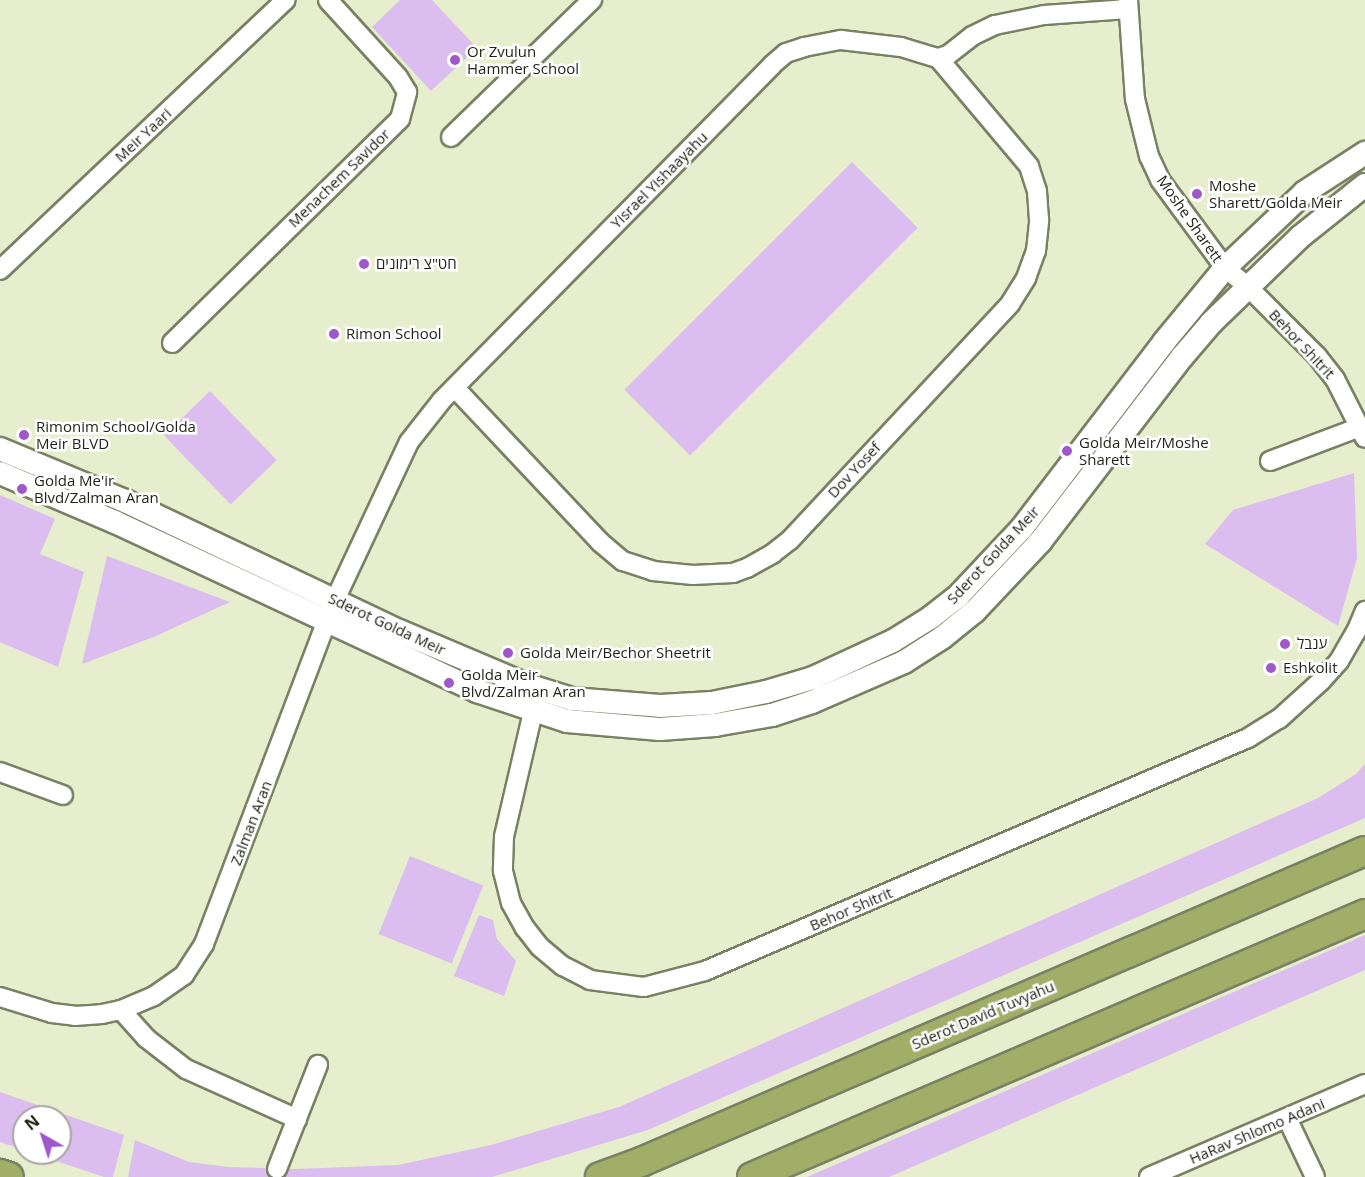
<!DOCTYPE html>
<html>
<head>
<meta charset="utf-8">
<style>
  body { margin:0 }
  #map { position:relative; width:1365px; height:1177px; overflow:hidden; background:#e7eece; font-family:"Open Sans",Heebo,sans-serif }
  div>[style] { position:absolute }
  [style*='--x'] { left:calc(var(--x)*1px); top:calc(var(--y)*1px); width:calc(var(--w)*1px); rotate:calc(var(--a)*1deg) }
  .green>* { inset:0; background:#dbbeef; transform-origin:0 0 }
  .roads { filter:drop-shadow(2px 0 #7a8063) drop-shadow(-2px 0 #7a8063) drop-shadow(0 2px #7a8063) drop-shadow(0 -2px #7a8063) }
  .minor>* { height:18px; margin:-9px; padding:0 9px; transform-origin:9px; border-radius:9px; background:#fff }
  .tertiary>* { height:22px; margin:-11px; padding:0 11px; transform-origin:11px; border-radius:11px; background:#fff }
  .trunk>* { height:28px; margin:-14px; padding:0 14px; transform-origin:14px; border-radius:14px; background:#a2ae68 }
  .dots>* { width:16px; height:16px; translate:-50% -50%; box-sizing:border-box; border:3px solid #fff; border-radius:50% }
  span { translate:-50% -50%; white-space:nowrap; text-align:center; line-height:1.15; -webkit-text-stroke:5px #fff; paint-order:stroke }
  .poi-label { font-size:15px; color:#1f2216 }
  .left { translate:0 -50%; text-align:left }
  .street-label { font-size:15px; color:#1f2216 }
  .north { position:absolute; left:12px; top:1105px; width:60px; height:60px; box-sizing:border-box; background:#fff; border:2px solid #a5a7a2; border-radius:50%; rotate:321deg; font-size:16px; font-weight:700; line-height:24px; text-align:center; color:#1f2216 }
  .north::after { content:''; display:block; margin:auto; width:21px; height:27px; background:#a057ca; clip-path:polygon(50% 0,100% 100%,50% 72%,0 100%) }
</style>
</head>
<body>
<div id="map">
  <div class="green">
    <i style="clip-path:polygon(400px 0,432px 0,477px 48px,431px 91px,372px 27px)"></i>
    <i style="left:852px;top:162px;width:93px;height:322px;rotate:45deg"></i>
    <i style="left:210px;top:391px;width:96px;height:64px;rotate:46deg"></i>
    <i style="clip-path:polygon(1354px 473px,1357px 558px,1338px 626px,1205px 544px,1233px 510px)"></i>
    <i style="clip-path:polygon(0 495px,55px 519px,40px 554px,84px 572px,58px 667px,0 642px)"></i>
    <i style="clip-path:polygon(107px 556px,230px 602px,156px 636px,82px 664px)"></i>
    <i style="clip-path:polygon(1365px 764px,1365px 818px,648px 1130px,492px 1177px,128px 1177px,135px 1140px,189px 1162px,228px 1167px,295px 1169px,398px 1165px,491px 1145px,619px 1107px,1318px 798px,1356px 774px)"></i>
    <i style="left:410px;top:856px;width:79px;height:84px;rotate:22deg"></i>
    <i style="clip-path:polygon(479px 915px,493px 920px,497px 939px,516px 961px,504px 996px,454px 976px)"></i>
    <i style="clip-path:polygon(1365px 935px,1365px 970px,889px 1177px,807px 1177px)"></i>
    <i style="clip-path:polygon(0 1092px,124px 1135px,113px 1177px,104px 1177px,32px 1153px,60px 1153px,60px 1117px,24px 1117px,24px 1150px,0 1142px)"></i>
  </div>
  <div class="roads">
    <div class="minor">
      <i style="--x:1128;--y:0;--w:99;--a:86"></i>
      <i style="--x:1135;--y:99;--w:59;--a:76.2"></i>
      <i style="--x:1149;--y:156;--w:26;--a:65"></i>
      <i style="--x:1160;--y:180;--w:109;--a:53.5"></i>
      <i style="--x:1225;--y:268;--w:28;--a:39"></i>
      <i style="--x:1247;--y:286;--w:99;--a:45"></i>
      <i style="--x:1317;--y:356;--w:29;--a:52"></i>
      <i style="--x:1335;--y:379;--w:66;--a:63"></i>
      <i style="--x:451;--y:137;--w:197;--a:-44.2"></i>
      <i style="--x:0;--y:270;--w:393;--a:-43.4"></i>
      <i style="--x:172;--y:343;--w:320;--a:-44.5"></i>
      <i style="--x:400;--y:119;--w:28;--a:-75"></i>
      <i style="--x:407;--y:92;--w:17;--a:-121"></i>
      <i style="--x:398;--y:77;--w:104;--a:-132.3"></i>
      <i style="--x:455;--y:388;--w:212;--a:46.7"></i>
      <i style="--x:600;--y:542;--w:30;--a:40"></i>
      <i style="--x:623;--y:561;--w:32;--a:18"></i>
      <i style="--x:653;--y:571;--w:40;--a:5.7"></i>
      <i style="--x:693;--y:575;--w:40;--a:-2.9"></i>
      <i style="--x:733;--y:573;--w:15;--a:-20"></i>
      <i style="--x:747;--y:568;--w:29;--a:-29"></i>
      <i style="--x:772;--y:554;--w:23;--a:-38"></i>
      <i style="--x:790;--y:540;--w:323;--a:-47"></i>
      <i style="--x:1010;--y:304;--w:31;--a:-58"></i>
      <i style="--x:1026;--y:278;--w:29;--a:-70"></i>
      <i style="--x:1036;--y:251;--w:31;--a:-84"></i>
      <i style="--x:1039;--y:220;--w:29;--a:-94"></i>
      <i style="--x:1037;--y:191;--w:26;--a:-108"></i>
      <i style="--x:1029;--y:166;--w:141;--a:-130.1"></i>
      <i style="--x:1270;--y:461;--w:96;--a:-20.7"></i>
      <i style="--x:536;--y:699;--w:142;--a:103.1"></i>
      <i style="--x:504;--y:837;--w:34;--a:92"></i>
      <i style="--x:503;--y:871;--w:33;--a:76"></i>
      <i style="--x:511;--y:903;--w:29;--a:61"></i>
      <i style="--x:525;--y:928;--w:24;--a:52"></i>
      <i style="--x:540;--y:947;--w:30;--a:40"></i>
      <i style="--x:563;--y:966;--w:30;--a:27"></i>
      <i style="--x:590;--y:980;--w:54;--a:7.4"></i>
      <i style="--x:644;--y:987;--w:63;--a:-14.7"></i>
      <i style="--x:705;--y:971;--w:591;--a:-23.22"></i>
      <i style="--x:1248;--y:738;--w:36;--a:-32"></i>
      <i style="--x:1279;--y:719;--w:57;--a:-42.1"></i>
      <i style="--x:1321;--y:681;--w:27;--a:-48"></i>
      <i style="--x:1339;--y:661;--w:34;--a:-60"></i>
      <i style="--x:1356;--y:632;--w:23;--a:-67"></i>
      <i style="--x:0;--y:772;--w:67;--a:20.1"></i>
      <i style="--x:0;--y:997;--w:54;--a:17.1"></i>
      <i style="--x:52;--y:1013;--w:23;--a:7"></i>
      <i style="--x:75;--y:1016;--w:27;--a:-4"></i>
      <i style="--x:102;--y:1014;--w:19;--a:-12"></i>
      <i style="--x:121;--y:1010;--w:36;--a:-23"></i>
      <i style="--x:154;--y:996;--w:37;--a:-35"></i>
      <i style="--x:184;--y:975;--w:37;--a:-57"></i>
      <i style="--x:204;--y:944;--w:368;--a:-69.2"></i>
      <i style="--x:335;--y:600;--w:174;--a:-64.9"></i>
      <i style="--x:409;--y:442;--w:53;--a:-51.8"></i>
      <i style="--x:442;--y:400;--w:470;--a:-45.4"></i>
      <i style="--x:772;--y:65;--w:18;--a:-41"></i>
      <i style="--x:786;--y:53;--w:19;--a:-18"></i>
      <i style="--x:804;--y:47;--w:38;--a:-11"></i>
      <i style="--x:841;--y:40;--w:60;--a:6.7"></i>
      <i style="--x:901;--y:47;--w:39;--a:17"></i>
      <i style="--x:938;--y:58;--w:10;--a:-17"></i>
      <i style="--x:948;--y:55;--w:31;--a:-38"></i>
      <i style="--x:972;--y:36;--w:25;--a:-26"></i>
      <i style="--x:995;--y:25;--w:50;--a:-11.5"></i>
      <i style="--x:1044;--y:15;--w:84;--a:-4.1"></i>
      <i style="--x:121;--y:1010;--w:38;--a:48"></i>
      <i style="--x:146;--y:1038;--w:51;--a:37.8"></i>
      <i style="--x:186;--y:1069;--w:122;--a:24.2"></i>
      <i style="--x:1287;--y:1118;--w:65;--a:64.6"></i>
      <i style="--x:277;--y:1169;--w:112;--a:-68.5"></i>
      <i style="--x:1149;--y:1177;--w:235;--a:-23.3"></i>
    </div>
    <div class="tertiary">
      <i style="--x:0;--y:449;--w:135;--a:22.6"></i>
      <i style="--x:125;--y:501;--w:303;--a:25.4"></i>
      <i style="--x:399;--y:631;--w:139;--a:22.9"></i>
      <i style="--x:527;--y:685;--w:47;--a:17.3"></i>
      <i style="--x:572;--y:699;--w:88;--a:4.5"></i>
      <i style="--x:660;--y:706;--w:52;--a:-3.3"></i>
      <i style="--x:712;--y:703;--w:55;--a:-11.5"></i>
      <i style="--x:766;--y:692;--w:49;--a:-16.6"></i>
      <i style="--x:813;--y:678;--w:88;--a:-24.8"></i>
      <i style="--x:893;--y:641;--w:44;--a:-31.9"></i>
      <i style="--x:930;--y:618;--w:37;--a:-38"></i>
      <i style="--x:959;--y:595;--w:92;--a:-46.8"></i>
      <i style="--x:1022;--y:528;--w:234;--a:-52.6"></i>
      <i style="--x:1164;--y:342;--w:96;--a:-50.5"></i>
      <i style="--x:1225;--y:268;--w:110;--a:-43.5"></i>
      <i style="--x:1305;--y:192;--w:72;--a:-33"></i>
      <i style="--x:0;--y:473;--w:125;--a:23.1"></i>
      <i style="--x:115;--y:522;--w:400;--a:25"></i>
      <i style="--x:477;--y:691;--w:95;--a:18.4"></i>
      <i style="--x:567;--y:721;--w:93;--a:4.9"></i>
      <i style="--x:660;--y:729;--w:55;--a:-4.2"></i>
      <i style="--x:715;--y:725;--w:58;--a:-10"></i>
      <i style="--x:772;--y:715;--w:42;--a:-18"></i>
      <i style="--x:812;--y:702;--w:100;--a:-23.5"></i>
      <i style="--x:904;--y:662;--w:46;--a:-32.7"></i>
      <i style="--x:943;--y:637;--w:41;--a:-39.1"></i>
      <i style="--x:975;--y:611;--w:95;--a:-46.7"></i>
      <i style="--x:1040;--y:542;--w:233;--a:-52.5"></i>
      <i style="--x:1182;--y:357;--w:45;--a:-49.5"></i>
      <i style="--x:1211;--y:323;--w:124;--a:-44"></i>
      <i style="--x:1300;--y:237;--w:83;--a:-38.7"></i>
    </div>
    <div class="trunk">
      <i style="--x:0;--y:1174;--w:9;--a:18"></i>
      <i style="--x:600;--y:1177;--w:44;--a:-20.1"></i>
      <i style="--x:641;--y:1162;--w:788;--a:-23.25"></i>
      <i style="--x:752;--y:1177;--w:667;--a:-23.22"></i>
    </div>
  </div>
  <div class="dots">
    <i style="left:455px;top:60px;background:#a057ca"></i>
    <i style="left:1197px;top:194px;background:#a057ca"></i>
    <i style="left:364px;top:264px;background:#a057ca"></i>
    <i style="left:334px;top:334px;background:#a057ca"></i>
    <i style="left:24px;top:435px;background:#a057ca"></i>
    <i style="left:1067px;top:451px;background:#a057ca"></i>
    <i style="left:22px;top:489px;background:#a057ca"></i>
    <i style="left:1285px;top:644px;background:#a057ca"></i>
    <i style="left:508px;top:653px;background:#a057ca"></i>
    <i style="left:1271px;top:668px;background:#a057ca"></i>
    <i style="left:449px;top:683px;background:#a057ca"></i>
  </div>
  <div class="poi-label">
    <span class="left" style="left:467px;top:60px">Or Zvulun<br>Hammer School</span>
    <span class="left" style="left:1209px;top:194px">Moshe<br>Sharett/Golda Meir</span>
    <span class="left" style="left:376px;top:264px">חט"צ רימונים</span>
    <span class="left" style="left:346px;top:334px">Rimon School</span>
    <span class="left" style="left:36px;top:435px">Rimonim School/Golda<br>Meir BLVD</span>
    <span class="left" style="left:1079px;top:451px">Golda Meir/Moshe<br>Sharett</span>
    <span class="left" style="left:34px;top:489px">Golda Me'ir<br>Blvd/Zalman Aran</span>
    <span class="left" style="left:1297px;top:644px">ענבל</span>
    <span class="left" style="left:520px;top:653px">Golda Meir/Bechor Sheetrit</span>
    <span class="left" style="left:1283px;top:668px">Eshkolit</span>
    <span class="left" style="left:461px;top:683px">Golda Meir<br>Blvd/Zalman Aran</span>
  </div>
  <div class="street-label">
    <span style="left:143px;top:135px;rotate:-43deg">Meir Yaari</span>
    <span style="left:339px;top:178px;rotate:-44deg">Menachem Savidor</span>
    <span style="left:659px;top:180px;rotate:-45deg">Yisrael Yishaayahu</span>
    <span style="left:1190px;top:219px;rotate:55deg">Moshe Sharett</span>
    <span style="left:1302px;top:344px;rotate:47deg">Behor Shitrit</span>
    <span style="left:854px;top:470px;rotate:-47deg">Dov Yosef</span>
    <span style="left:993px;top:555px;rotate:-47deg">Sderot Golda Meir</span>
    <span style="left:387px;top:624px;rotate:25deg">Sderot Golda Meir</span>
    <span style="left:251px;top:823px;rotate:-69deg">Zalman Aran</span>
    <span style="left:851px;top:909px;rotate:-23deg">Behor Shitrit</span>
    <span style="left:983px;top:1015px;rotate:-23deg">Sderot David Tuvyahu</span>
    <span style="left:1257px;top:1131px;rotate:-23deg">HaRav Shlomo Adani</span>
  </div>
  <div class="north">N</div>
</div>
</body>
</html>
